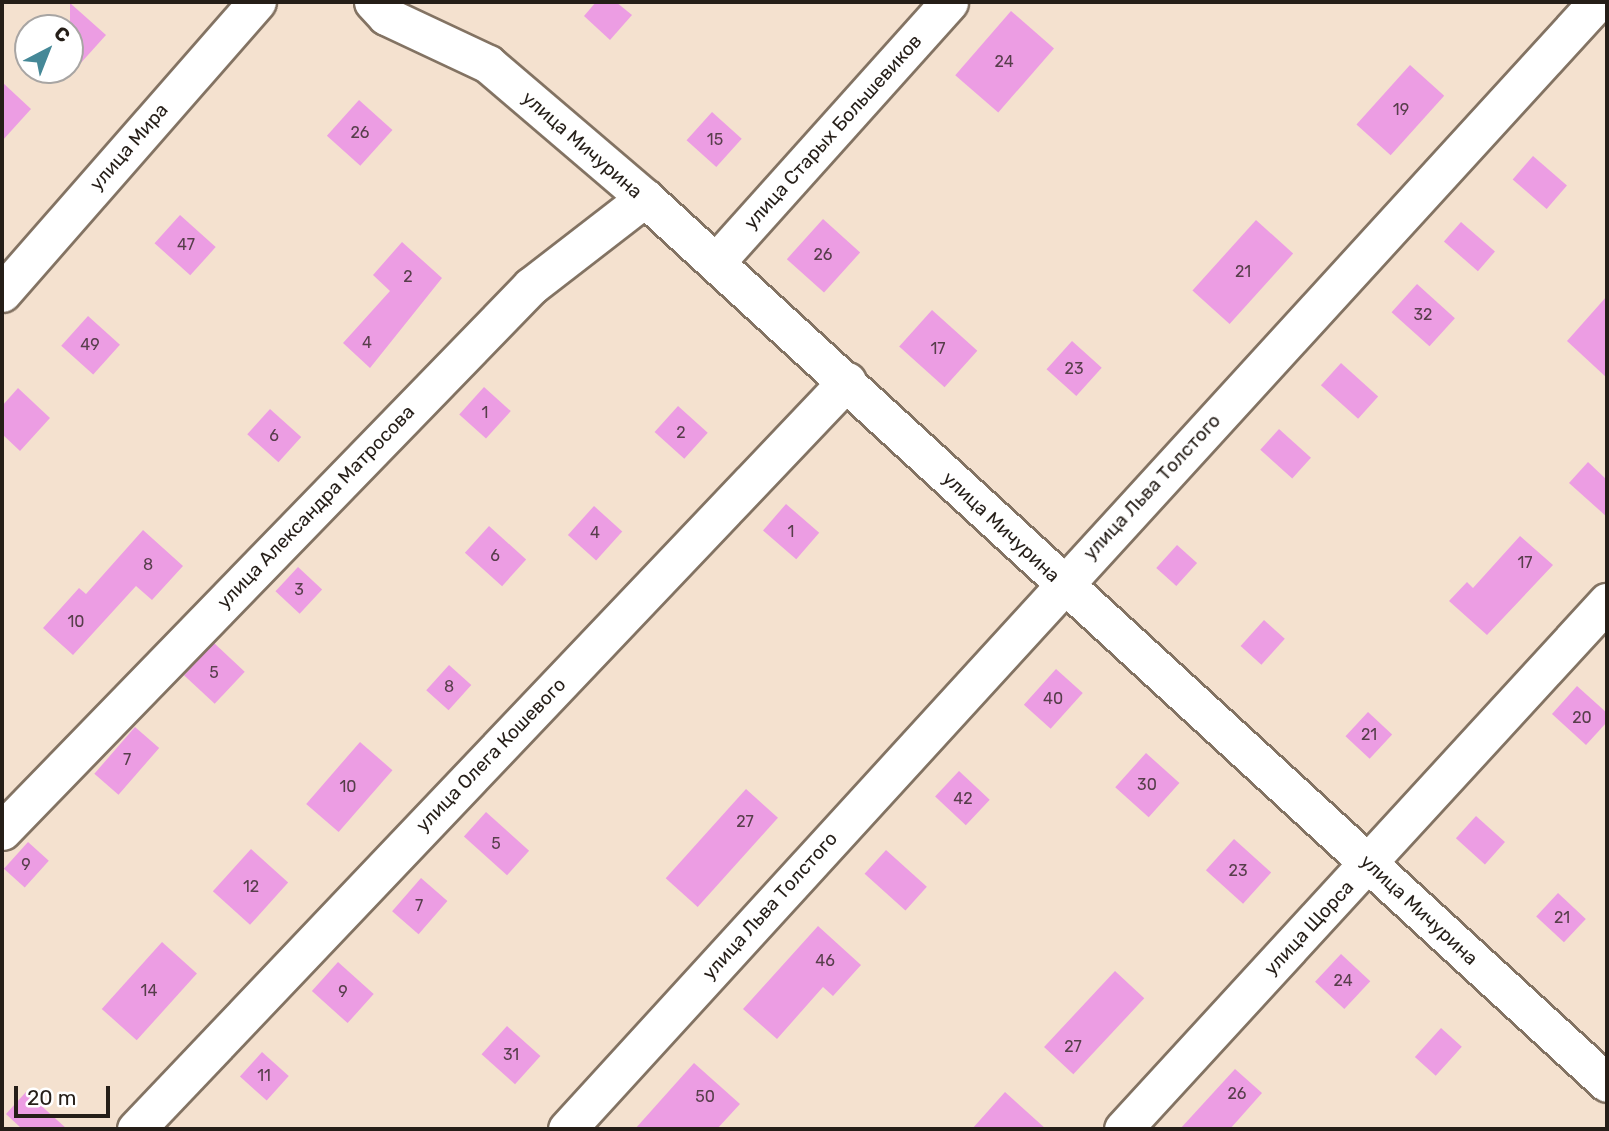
<!DOCTYPE html>
<html>
<head>
<meta charset="utf-8">
<style>
  body { margin:0 }
  #map { position:relative; width:1609px; height:1131px; overflow:hidden; background:#f4e1cf; font-family:Rubik,sans-serif }
  div>[style] { position:absolute }
  [style*='--x'] { left:calc(var(--x)*1px); top:calc(var(--y)*1px); width:calc(var(--w)*1px); rotate:calc(var(--a)*1deg) }
  .building>* { inset:0; background:#ec9de3; transform-origin:0 0 }
  .roads { filter:drop-shadow(2px 0 #837363) drop-shadow(-2px 0 #837363) drop-shadow(0 2px #837363) drop-shadow(0 -2px #837363) }
  .minor>* { height:37px; margin:-18.5px; padding:0 18.5px; transform-origin:18.5px; border-radius:18.5px; background:#fff }
  span { translate:-50% -50%; white-space:nowrap; text-align:center; line-height:1.15; -webkit-text-stroke:6px #fff; paint-order:stroke }
  .number-label { font-size:16px; color:#573e4b }
  .number-label span { -webkit-text-stroke-width:0 }
  .street-label { font-size:19px; color:#251e18 }
  .frame { position:absolute; inset:0; border:4px solid #251e18; pointer-events:none }
  .north { position:absolute; left:14px; top:14px; width:70px; height:70px; box-sizing:border-box; background:#fff; border:2px solid #a8a5a3; border-radius:50%; rotate:42deg; font-size:19px; font-weight:700; line-height:28px; text-align:center; color:#251e18 }
  .north::after { content:''; display:block; margin:auto; width:24px; height:32px; background:#458897; clip-path:polygon(50% 0,100% 100%,50% 72%,0 100%) }
  .scale { position:absolute; left:14px; top:1086px; width:96px; height:32px; box-sizing:border-box; border:4px solid #251e18; border-top:0; padding-left:9px; font-size:21px; line-height:24px; white-space:nowrap; color:#251e18; -webkit-text-stroke:5px #fff; paint-order:stroke }
</style>
</head>
<body>
<div id="map">
  <div class="building">
    <i style="clip-path:polygon(596px 2px,616px 2px,632px 15px,610px 40px,584px 16px)"></i>
    <i style="clip-path:polygon(70px 3px,106px 35px,70px 75px)"></i>
    <i style="left:1011px;top:11px;width:57px;height:85px;rotate:41deg"></i>
    <i style="left:1410px;top:65px;width:46px;height:80px;rotate:42deg"></i>
    <i style="clip-path:polygon(2px 82px,31px 109px,2px 141px)"></i>
    <i style="left:359px;top:100px;width:45px;height:48px;rotate:42deg"></i>
    <i style="left:712px;top:112px;width:40px;height:38px;rotate:42deg"></i>
    <i style="left:1533px;top:156px;width:45px;height:31px;rotate:41deg"></i>
    <i style="left:180px;top:215px;width:48px;height:38px;rotate:42deg"></i>
    <i style="left:823px;top:219px;width:50px;height:54px;rotate:42deg"></i>
    <i style="left:1256px;top:220px;width:50px;height:95px;rotate:42deg"></i>
    <i style="left:1461px;top:222px;width:45px;height:26px;rotate:41deg"></i>
    <i style="clip-path:polygon(402px 242px,442px 278px,370px 368px,343px 343px,390px 291px,373px 275px)"></i>
    <i style="left:1417px;top:284px;width:51px;height:38px;rotate:42deg"></i>
    <i style="clip-path:polygon(1607px 296px,1607px 378px,1567px 341px)"></i>
    <i style="left:932px;top:310px;width:61px;height:49px;rotate:42deg"></i>
    <i style="left:88px;top:316px;width:43px;height:40px;rotate:42deg"></i>
    <i style="left:1072px;top:341px;width:40px;height:38px;rotate:42deg"></i>
    <i style="left:1341px;top:363px;width:50px;height:30px;rotate:42deg"></i>
    <i style="left:484px;top:387px;width:36px;height:37px;rotate:42deg"></i>
    <i style="clip-path:polygon(18px 388px,50px 418px,20px 451px,2px 434px,2px 406px)"></i>
    <i style="left:678px;top:406px;width:40px;height:35px;rotate:42deg"></i>
    <i style="left:270px;top:409px;width:42px;height:34px;rotate:42deg"></i>
    <i style="left:1279px;top:429px;width:43px;height:28px;rotate:42deg"></i>
    <i style="clip-path:polygon(1588px 462px,1607px 480px,1607px 517px,1569px 483px)"></i>
    <i style="left:786px;top:504px;width:44px;height:35px;rotate:41deg"></i>
    <i style="left:594px;top:506px;width:38px;height:39px;rotate:42deg"></i>
    <i style="left:489px;top:526px;width:50px;height:36px;rotate:42deg"></i>
    <i style="clip-path:polygon(143px 530px,183px 566px,152px 600px,136px 586px,73px 655px,43px 628px,79px 588px,86px 594px)"></i>
    <i style="clip-path:polygon(1520px 536px,1553px 565px,1487px 635px,1449px 601px,1467px 582px,1473px 588px)"></i>
    <i style="left:1177px;top:545px;width:27px;height:31px;rotate:42deg"></i>
    <i style="left:298px;top:567px;width:33px;height:33px;rotate:43deg"></i>
    <i style="left:1264px;top:620px;width:28px;height:35px;rotate:42deg"></i>
    <i style="left:214px;top:643px;width:42px;height:44px;rotate:43deg"></i>
    <i style="left:449px;top:665px;width:30px;height:34px;rotate:42deg"></i>
    <i style="left:1056px;top:669px;width:36px;height:48px;rotate:42deg"></i>
    <i style="clip-path:polygon(1577px 686px,1607px 713px,1607px 722px,1586px 745px,1552px 714px)"></i>
    <i style="left:1368px;top:712px;width:33px;height:33px;rotate:43deg"></i>
    <i style="left:135px;top:727px;width:32px;height:62px;rotate:41deg"></i>
    <i style="left:360px;top:742px;width:43px;height:82px;rotate:41deg"></i>
    <i style="left:1146px;top:753px;width:45px;height:46px;rotate:42deg"></i>
    <i style="left:959px;top:771px;width:42px;height:35px;rotate:43deg"></i>
    <i style="left:746px;top:789px;width:43px;height:120px;rotate:42deg"></i>
    <i style="left:486px;top:812px;width:58px;height:33px;rotate:42deg"></i>
    <i style="left:1476px;top:816px;width:39px;height:30px;rotate:42deg"></i>
    <i style="left:1234px;top:839px;width:50px;height:42px;rotate:42deg"></i>
    <i style="left:28px;top:842px;width:28px;height:36px;rotate:42deg"></i>
    <i style="left:251px;top:849px;width:50px;height:57px;rotate:42deg"></i>
    <i style="left:886px;top:850px;width:55px;height:32px;rotate:42deg"></i>
    <i style="left:421px;top:878px;width:35px;height:44px;rotate:41deg"></i>
    <i style="left:1558px;top:893px;width:38px;height:32px;rotate:43deg"></i>
    <i style="clip-path:polygon(818px 926px,861px 965px,833px 996px,823px 987px,777px 1039px,743px 1009px)"></i>
    <i style="left:162px;top:942px;width:47px;height:90px;rotate:42deg"></i>
    <i style="left:1341px;top:954px;width:40px;height:38px;rotate:43deg"></i>
    <i style="left:338px;top:962px;width:48px;height:39px;rotate:42deg"></i>
    <i style="left:1115px;top:971px;width:40px;height:104px;rotate:43deg"></i>
    <i style="left:507px;top:1026px;width:45px;height:38px;rotate:42deg"></i>
    <i style="left:1441px;top:1028px;width:28px;height:39px;rotate:42deg"></i>
    <i style="left:262px;top:1052px;width:36px;height:33px;rotate:42deg"></i>
    <i style="clip-path:polygon(694px 1063px,740px 1104px,717px 1129px,635px 1129px)"></i>
    <i style="clip-path:polygon(1235px 1069px,1262px 1093px,1230px 1129px,1180px 1129px)"></i>
    <i style="clip-path:polygon(26px 1092px,67px 1129px,22px 1129px,6px 1114px)"></i>
    <i style="clip-path:polygon(1005px 1092px,1046px 1129px,972px 1129px)"></i>
  </div>
  <div class="roads">
    <div class="minor">
      <i style="--x:373;--y:2;--w:19;--a:47"></i>
      <i style="--x:386;--y:16;--w:113;--a:25.2"></i>
      <i style="--x:488;--y:64;--w:206;--a:40.5"></i>
      <i style="--x:645;--y:198;--w:1307;--a:42.61"></i>
      <i style="--x:716;--y:262;--w:349;--a:-48.1"></i>
      <i style="--x:2;--y:293;--w:387;--a:-48.8"></i>
      <i style="--x:2;--y:831;--w:760;--a:-45.85"></i>
      <i style="--x:531;--y:286;--w:144;--a:-37.7"></i>
      <i style="--x:136;--y:1129;--w:1032;--a:-46.45"></i>
      <i style="--x:567;--y:1129;--w:1527;--a:-47.57"></i>
      <i style="--x:1123;--y:1129;--w:716;--a:-47.44"></i>
    </div>
  </div>
  <div class="number-label">
    <span style="left:1004px;top:62px">24</span>
    <span style="left:1401px;top:110px">19</span>
    <span style="left:360px;top:133px">26</span>
    <span style="left:715px;top:140px">15</span>
    <span style="left:186px;top:245px">47</span>
    <span style="left:823px;top:255px">26</span>
    <span style="left:1243px;top:272px">21</span>
    <span style="left:408px;top:277px">2</span>
    <span style="left:1423px;top:315px">32</span>
    <span style="left:367px;top:343px">4</span>
    <span style="left:90px;top:345px">49</span>
    <span style="left:938px;top:349px">17</span>
    <span style="left:1074px;top:369px">23</span>
    <span style="left:485px;top:413px">1</span>
    <span style="left:681px;top:433px">2</span>
    <span style="left:274px;top:436px">6</span>
    <span style="left:791px;top:532px">1</span>
    <span style="left:595px;top:533px">4</span>
    <span style="left:495px;top:556px">6</span>
    <span style="left:1525px;top:563px">17</span>
    <span style="left:148px;top:565px">8</span>
    <span style="left:299px;top:590px">3</span>
    <span style="left:76px;top:622px">10</span>
    <span style="left:214px;top:673px">5</span>
    <span style="left:449px;top:687px">8</span>
    <span style="left:1053px;top:699px">40</span>
    <span style="left:1582px;top:718px">20</span>
    <span style="left:1369px;top:735px">21</span>
    <span style="left:127px;top:760px">7</span>
    <span style="left:1147px;top:785px">30</span>
    <span style="left:348px;top:787px">10</span>
    <span style="left:963px;top:799px">42</span>
    <span style="left:745px;top:822px">27</span>
    <span style="left:496px;top:844px">5</span>
    <span style="left:26px;top:865px">9</span>
    <span style="left:1238px;top:871px">23</span>
    <span style="left:251px;top:887px">12</span>
    <span style="left:419px;top:906px">7</span>
    <span style="left:1562px;top:918px">21</span>
    <span style="left:825px;top:961px">46</span>
    <span style="left:1343px;top:981px">24</span>
    <span style="left:149px;top:991px">14</span>
    <span style="left:343px;top:992px">9</span>
    <span style="left:1073px;top:1047px">27</span>
    <span style="left:511px;top:1055px">31</span>
    <span style="left:264px;top:1076px">11</span>
    <span style="left:1237px;top:1094px">26</span>
    <span style="left:705px;top:1097px">50</span>
  </div>
  <div class="street-label">
    <span style="left:833px;top:132px;rotate:-48deg">улица Старых Большевиков</span>
    <span style="left:582px;top:145px;rotate:41deg">улица Мичурина</span>
    <span style="left:129px;top:147px;rotate:-49deg">улица Мира</span>
    <span style="left:1152px;top:487px;rotate:-47deg">улица Льва Толстого</span>
    <span style="left:316px;top:507px;rotate:-46deg">улица Александра Матросова</span>
    <span style="left:1001px;top:527px;rotate:43deg">улица Мичурина</span>
    <span style="left:491px;top:755px;rotate:-46deg">улица Олега Кошевого</span>
    <span style="left:770px;top:906px;rotate:-48deg">улица Льва Толстого</span>
    <span style="left:1419px;top:910px;rotate:43deg">улица Мичурина</span>
    <span style="left:1309px;top:928px;rotate:-47deg">улица Щорса</span>
  </div>
  <div class="frame"></div>
  <div class="north">С</div>
  <div class="scale">20 m</div>
</div>
</body>
</html>
